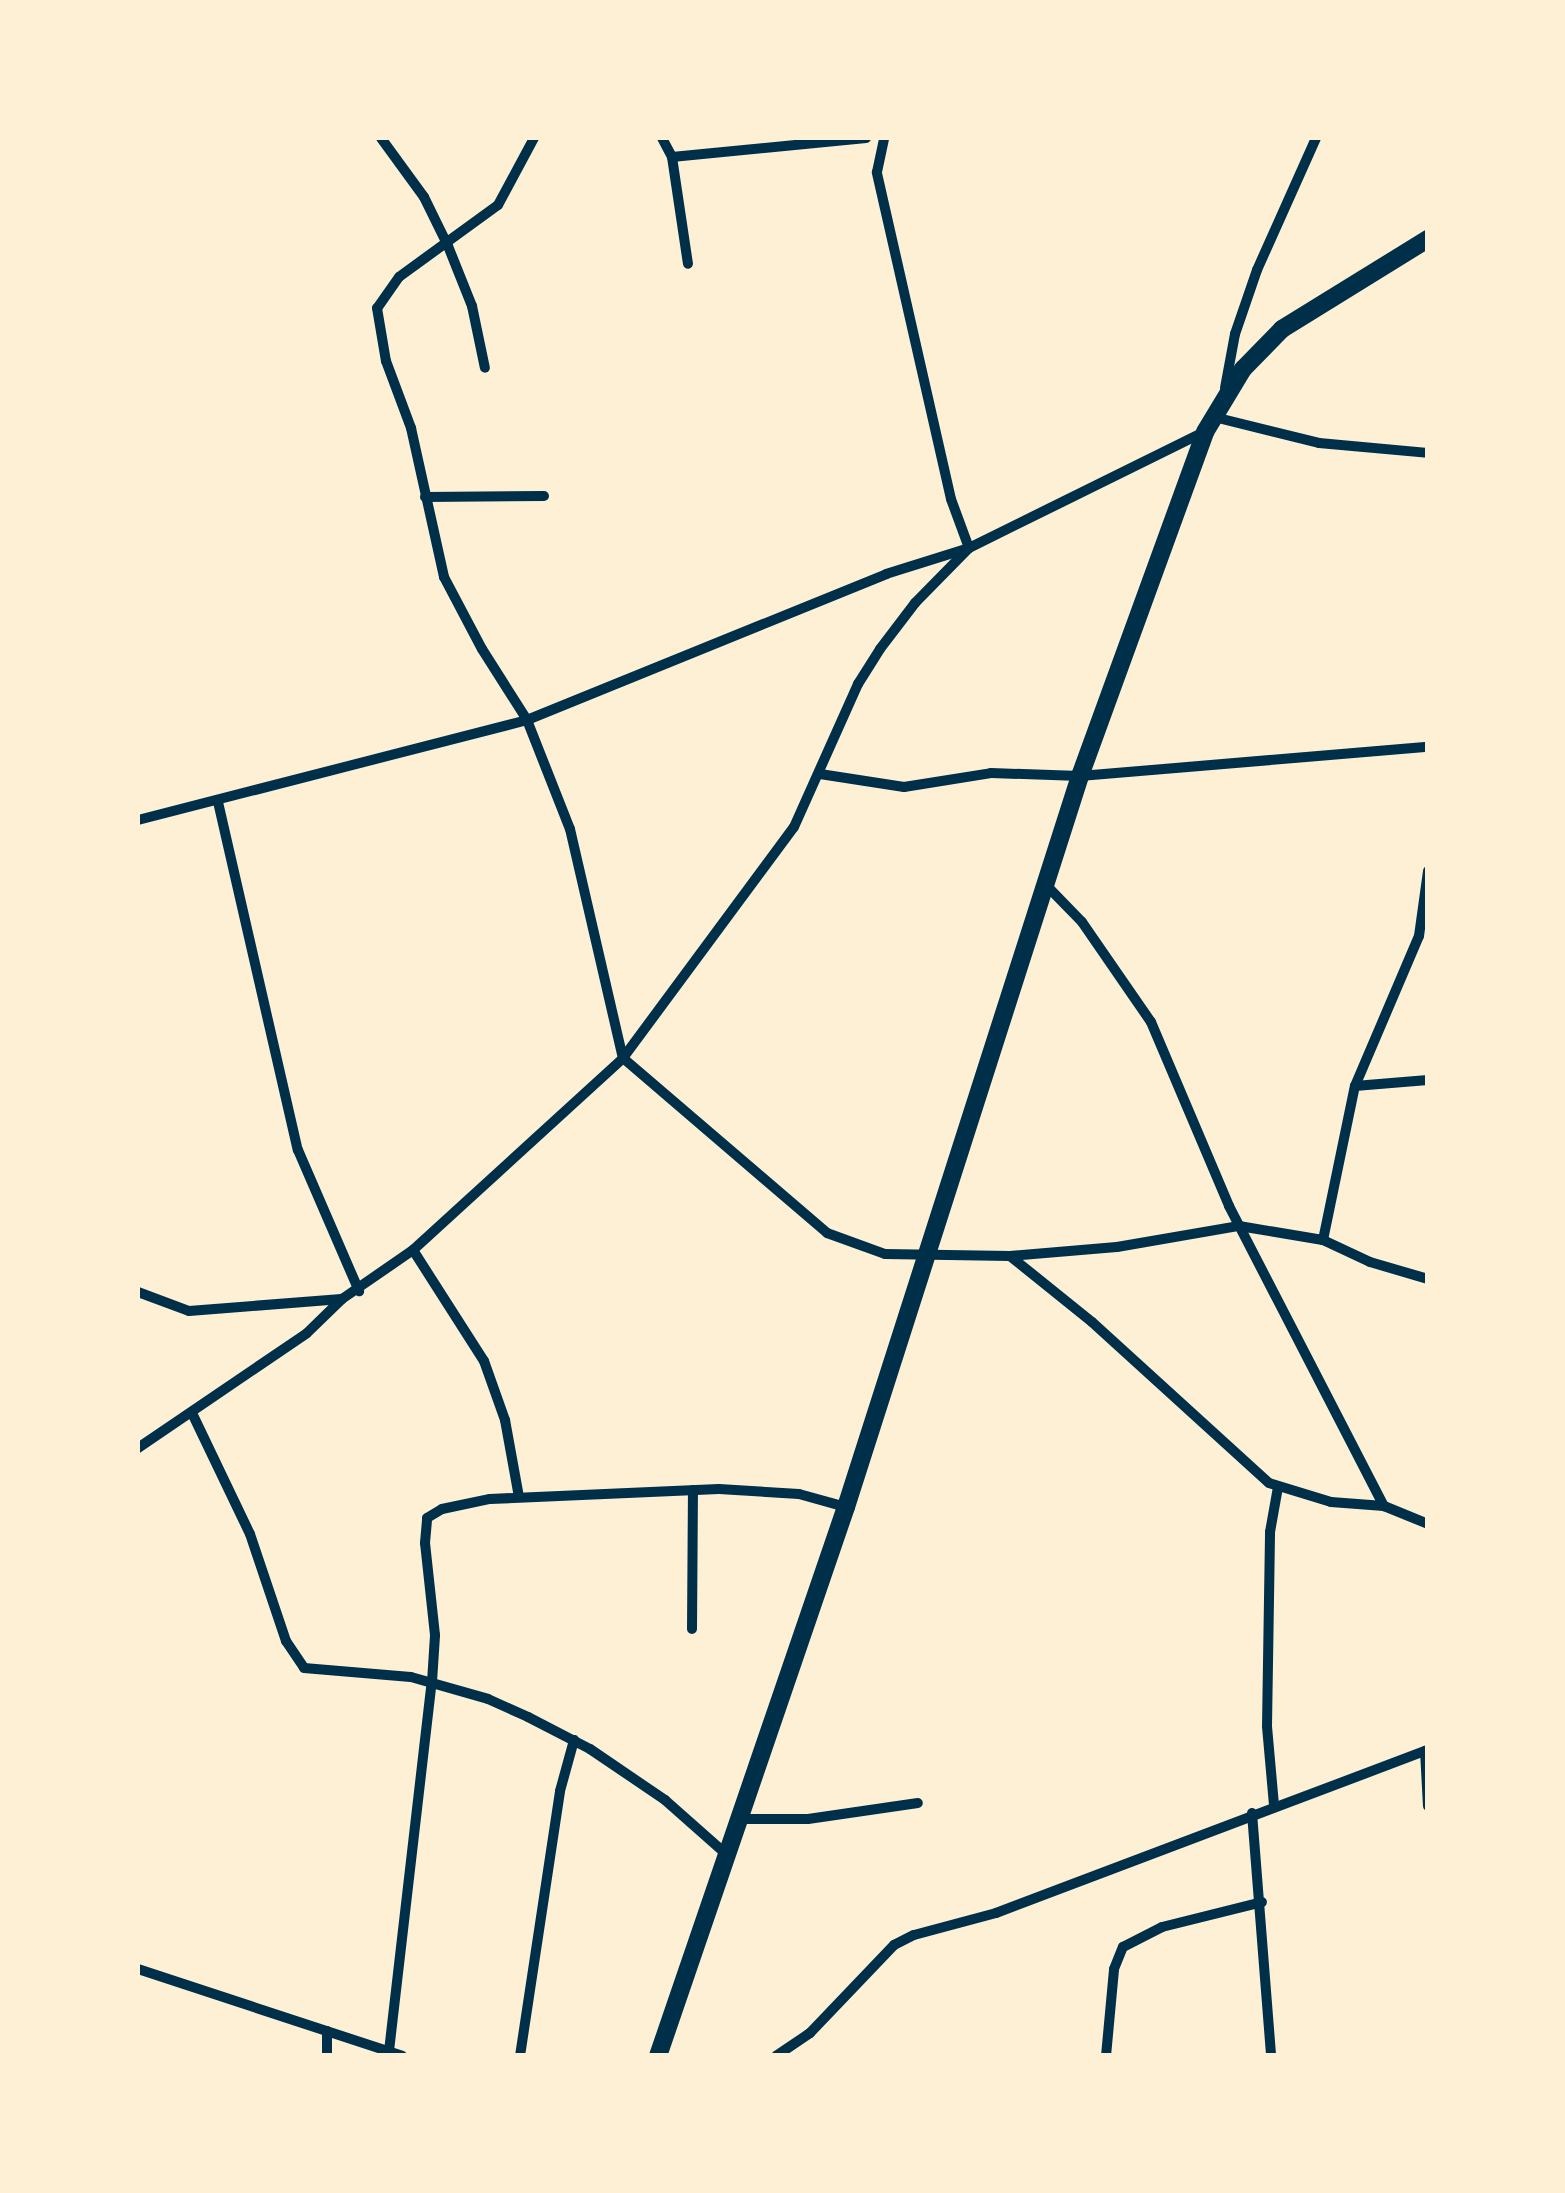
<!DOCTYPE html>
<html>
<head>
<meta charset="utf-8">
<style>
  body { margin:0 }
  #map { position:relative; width:1565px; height:2193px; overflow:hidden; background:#fdf0d5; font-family:"Archivo Narrow",sans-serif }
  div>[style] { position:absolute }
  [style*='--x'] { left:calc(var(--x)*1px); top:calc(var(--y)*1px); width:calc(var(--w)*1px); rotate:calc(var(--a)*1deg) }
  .minor>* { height:10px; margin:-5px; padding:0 5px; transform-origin:5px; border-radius:5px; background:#003049 }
  .tertiary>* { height:18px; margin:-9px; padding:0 9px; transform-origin:9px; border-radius:9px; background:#003049 }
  span { translate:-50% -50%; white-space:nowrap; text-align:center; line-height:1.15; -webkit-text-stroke:8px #fdf0d5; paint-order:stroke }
  .frame { position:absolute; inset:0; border:140px solid #fdf0d5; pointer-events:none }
</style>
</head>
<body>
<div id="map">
  <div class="minor">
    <i style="--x:381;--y:138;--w:73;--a:53.9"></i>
    <i style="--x:424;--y:197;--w:55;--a:63.9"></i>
    <i style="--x:448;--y:246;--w:65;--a:68.2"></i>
    <i style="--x:472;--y:306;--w:63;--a:78.2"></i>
    <i style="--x:534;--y:138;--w:76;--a:118.2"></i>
    <i style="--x:498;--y:205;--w:122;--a:144"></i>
    <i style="--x:399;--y:277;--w:38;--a:125"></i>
    <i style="--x:377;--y:308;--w:54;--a:80.4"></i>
    <i style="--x:386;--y:361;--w:72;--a:69.5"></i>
    <i style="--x:411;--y:428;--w:153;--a:77.5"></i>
    <i style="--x:444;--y:577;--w:81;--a:62.2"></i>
    <i style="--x:482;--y:649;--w:84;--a:57.6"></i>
    <i style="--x:527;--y:720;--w:117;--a:68.5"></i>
    <i style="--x:570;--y:829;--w:235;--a:77"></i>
    <i style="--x:623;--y:1058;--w:269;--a:40.6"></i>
    <i style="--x:827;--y:1233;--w:62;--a:19.9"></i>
    <i style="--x:885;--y:1254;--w:125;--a:0.9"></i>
    <i style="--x:1010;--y:1256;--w:105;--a:38.8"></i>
    <i style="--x:1092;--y:1322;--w:239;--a:42.3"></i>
    <i style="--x:1269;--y:1483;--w:65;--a:17"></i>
    <i style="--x:1331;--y:1502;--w:53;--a:4.3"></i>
    <i style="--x:1384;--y:1506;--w:48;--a:22.2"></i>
    <i style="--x:662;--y:138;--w:21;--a:62"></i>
    <i style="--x:672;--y:157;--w:108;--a:81.5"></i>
    <i style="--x:672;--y:157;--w:195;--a:-5.6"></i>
    <i style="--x:1225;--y:388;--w:55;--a:-79.5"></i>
    <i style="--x:1235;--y:334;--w:68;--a:-71"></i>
    <i style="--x:1257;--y:270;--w:145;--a:-65.9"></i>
    <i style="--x:1214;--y:417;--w:108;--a:13.9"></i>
    <i style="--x:1319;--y:443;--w:109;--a:5.2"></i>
    <i style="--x:425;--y:497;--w:119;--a:-0.5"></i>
    <i style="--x:820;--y:774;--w:85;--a:8.8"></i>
    <i style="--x:904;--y:787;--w:88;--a:-9.1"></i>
    <i style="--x:991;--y:773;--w:89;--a:1.9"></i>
    <i style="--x:1080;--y:776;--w:349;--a:-4.8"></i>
    <i style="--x:218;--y:802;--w:357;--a:77.1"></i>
    <i style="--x:298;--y:1150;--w:154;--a:66.6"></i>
    <i style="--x:138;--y:820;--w:402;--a:-14.4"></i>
    <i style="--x:527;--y:720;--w:388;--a:-22.1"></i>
    <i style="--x:886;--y:574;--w:87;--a:-17.4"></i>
    <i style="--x:969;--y:548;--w:262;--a:-26.3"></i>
    <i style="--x:1048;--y:887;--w:49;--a:45.8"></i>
    <i style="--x:1082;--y:922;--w:121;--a:55.4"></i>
    <i style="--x:1151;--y:1022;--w:200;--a:67"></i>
    <i style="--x:1229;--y:1206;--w:338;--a:62.7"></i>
    <i style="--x:1355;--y:1086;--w:73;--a:-4.7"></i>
    <i style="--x:1323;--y:1240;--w:157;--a:-78.3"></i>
    <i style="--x:1355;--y:1086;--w:163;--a:-66.9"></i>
    <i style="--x:1419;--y:936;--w:66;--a:-82.1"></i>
    <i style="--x:413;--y:1250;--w:132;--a:57.4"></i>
    <i style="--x:484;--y:1361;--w:63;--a:70.4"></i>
    <i style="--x:505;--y:1420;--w:78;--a:79.7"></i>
    <i style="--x:1010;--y:1256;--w:107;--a:-4.8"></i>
    <i style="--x:1117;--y:1247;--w:124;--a:-9.8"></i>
    <i style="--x:1239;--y:1226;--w:85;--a:9.5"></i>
    <i style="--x:1323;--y:1240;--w:52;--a:25.1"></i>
    <i style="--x:1370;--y:1262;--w:60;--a:16.3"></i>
    <i style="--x:138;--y:1292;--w:54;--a:20.4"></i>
    <i style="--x:189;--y:1311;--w:153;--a:-4.5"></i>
    <i style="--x:192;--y:1413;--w:134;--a:64.4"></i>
    <i style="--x:250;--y:1534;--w:113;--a:71.4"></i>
    <i style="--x:286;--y:1641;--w:32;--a:56"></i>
    <i style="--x:304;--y:1668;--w:107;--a:4.8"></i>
    <i style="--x:411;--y:1677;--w:80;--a:15.9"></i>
    <i style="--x:488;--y:1699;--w:44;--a:24.2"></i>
    <i style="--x:528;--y:1717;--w:70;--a:27.3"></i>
    <i style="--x:590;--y:1749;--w:91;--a:34.2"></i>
    <i style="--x:665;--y:1800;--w:80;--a:41.5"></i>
    <i style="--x:138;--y:1448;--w:204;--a:-34.2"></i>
    <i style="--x:307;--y:1333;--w:49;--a:-44.2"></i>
    <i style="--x:342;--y:1299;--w:86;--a:-34.6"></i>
    <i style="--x:413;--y:1250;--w:285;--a:-42.4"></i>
    <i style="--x:623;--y:1058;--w:287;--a:-53.5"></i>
    <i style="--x:794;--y:827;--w:157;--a:-65.9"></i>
    <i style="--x:858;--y:684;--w:41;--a:-57.8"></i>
    <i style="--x:880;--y:649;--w:58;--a:-52.7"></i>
    <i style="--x:915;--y:603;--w:77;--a:-45.5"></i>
    <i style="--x:969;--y:548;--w:52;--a:-110.2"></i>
    <i style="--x:951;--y:499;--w:335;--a:-102.8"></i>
    <i style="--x:877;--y:172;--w:35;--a:-78"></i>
    <i style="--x:692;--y:1629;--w:139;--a:-89.6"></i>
    <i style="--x:1425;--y:1751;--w:55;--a:86.9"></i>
    <i style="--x:1274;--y:1805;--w:79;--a:-95.1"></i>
    <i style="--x:1267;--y:1726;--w:194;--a:-89.1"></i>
    <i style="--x:1270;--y:1532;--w:46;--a:-79.9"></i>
    <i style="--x:1252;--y:1813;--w:244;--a:85.5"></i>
    <i style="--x:738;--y:1819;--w:70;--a:0"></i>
    <i style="--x:808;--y:1819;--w:111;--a:-8.3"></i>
    <i style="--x:138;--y:1969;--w:278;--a:18.2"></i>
    <i style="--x:389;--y:2051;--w:371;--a:-83.4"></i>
    <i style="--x:432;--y:1682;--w:47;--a:-86.3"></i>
    <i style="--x:435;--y:1635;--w:93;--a:-96.2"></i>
    <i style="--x:425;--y:1543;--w:25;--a:-85"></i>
    <i style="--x:427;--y:1518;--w:17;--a:-31"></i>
    <i style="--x:442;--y:1509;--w:49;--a:-11.8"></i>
    <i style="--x:490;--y:1499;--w:229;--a:-2.5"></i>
    <i style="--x:719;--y:1489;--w:80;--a:3.6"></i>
    <i style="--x:799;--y:1494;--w:49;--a:15.5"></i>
    <i style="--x:327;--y:2056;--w:25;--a:-90"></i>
    <i style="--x:520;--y:2056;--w:268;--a:-81.4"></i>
    <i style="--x:560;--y:1791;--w:53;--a:-74.6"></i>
    <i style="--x:776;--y:2056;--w:41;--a:-34.1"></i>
    <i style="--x:810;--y:2033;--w:122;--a:-46.3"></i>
    <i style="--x:894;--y:1945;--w:22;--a:-27"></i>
    <i style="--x:914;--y:1935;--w:85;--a:-15"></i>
    <i style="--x:996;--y:1913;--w:462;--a:-20.7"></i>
    <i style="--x:1106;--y:2056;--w:87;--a:-84.7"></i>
    <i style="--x:1114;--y:1969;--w:24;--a:-68"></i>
    <i style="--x:1123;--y:1947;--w:44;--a:-27.1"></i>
    <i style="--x:1162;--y:1927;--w:103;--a:-14"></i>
  </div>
  <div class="tertiary">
    <i style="--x:658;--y:2056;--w:580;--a:-71.1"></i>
    <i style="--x:846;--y:1507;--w:768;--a:-72.25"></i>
    <i style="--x:1080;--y:776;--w:366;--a:-70"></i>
    <i style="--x:1205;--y:432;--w:74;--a:-58.9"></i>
    <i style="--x:1243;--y:369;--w:56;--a:-45.7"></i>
    <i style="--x:1282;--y:329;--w:172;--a:-31.7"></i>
  </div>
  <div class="frame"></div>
</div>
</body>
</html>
